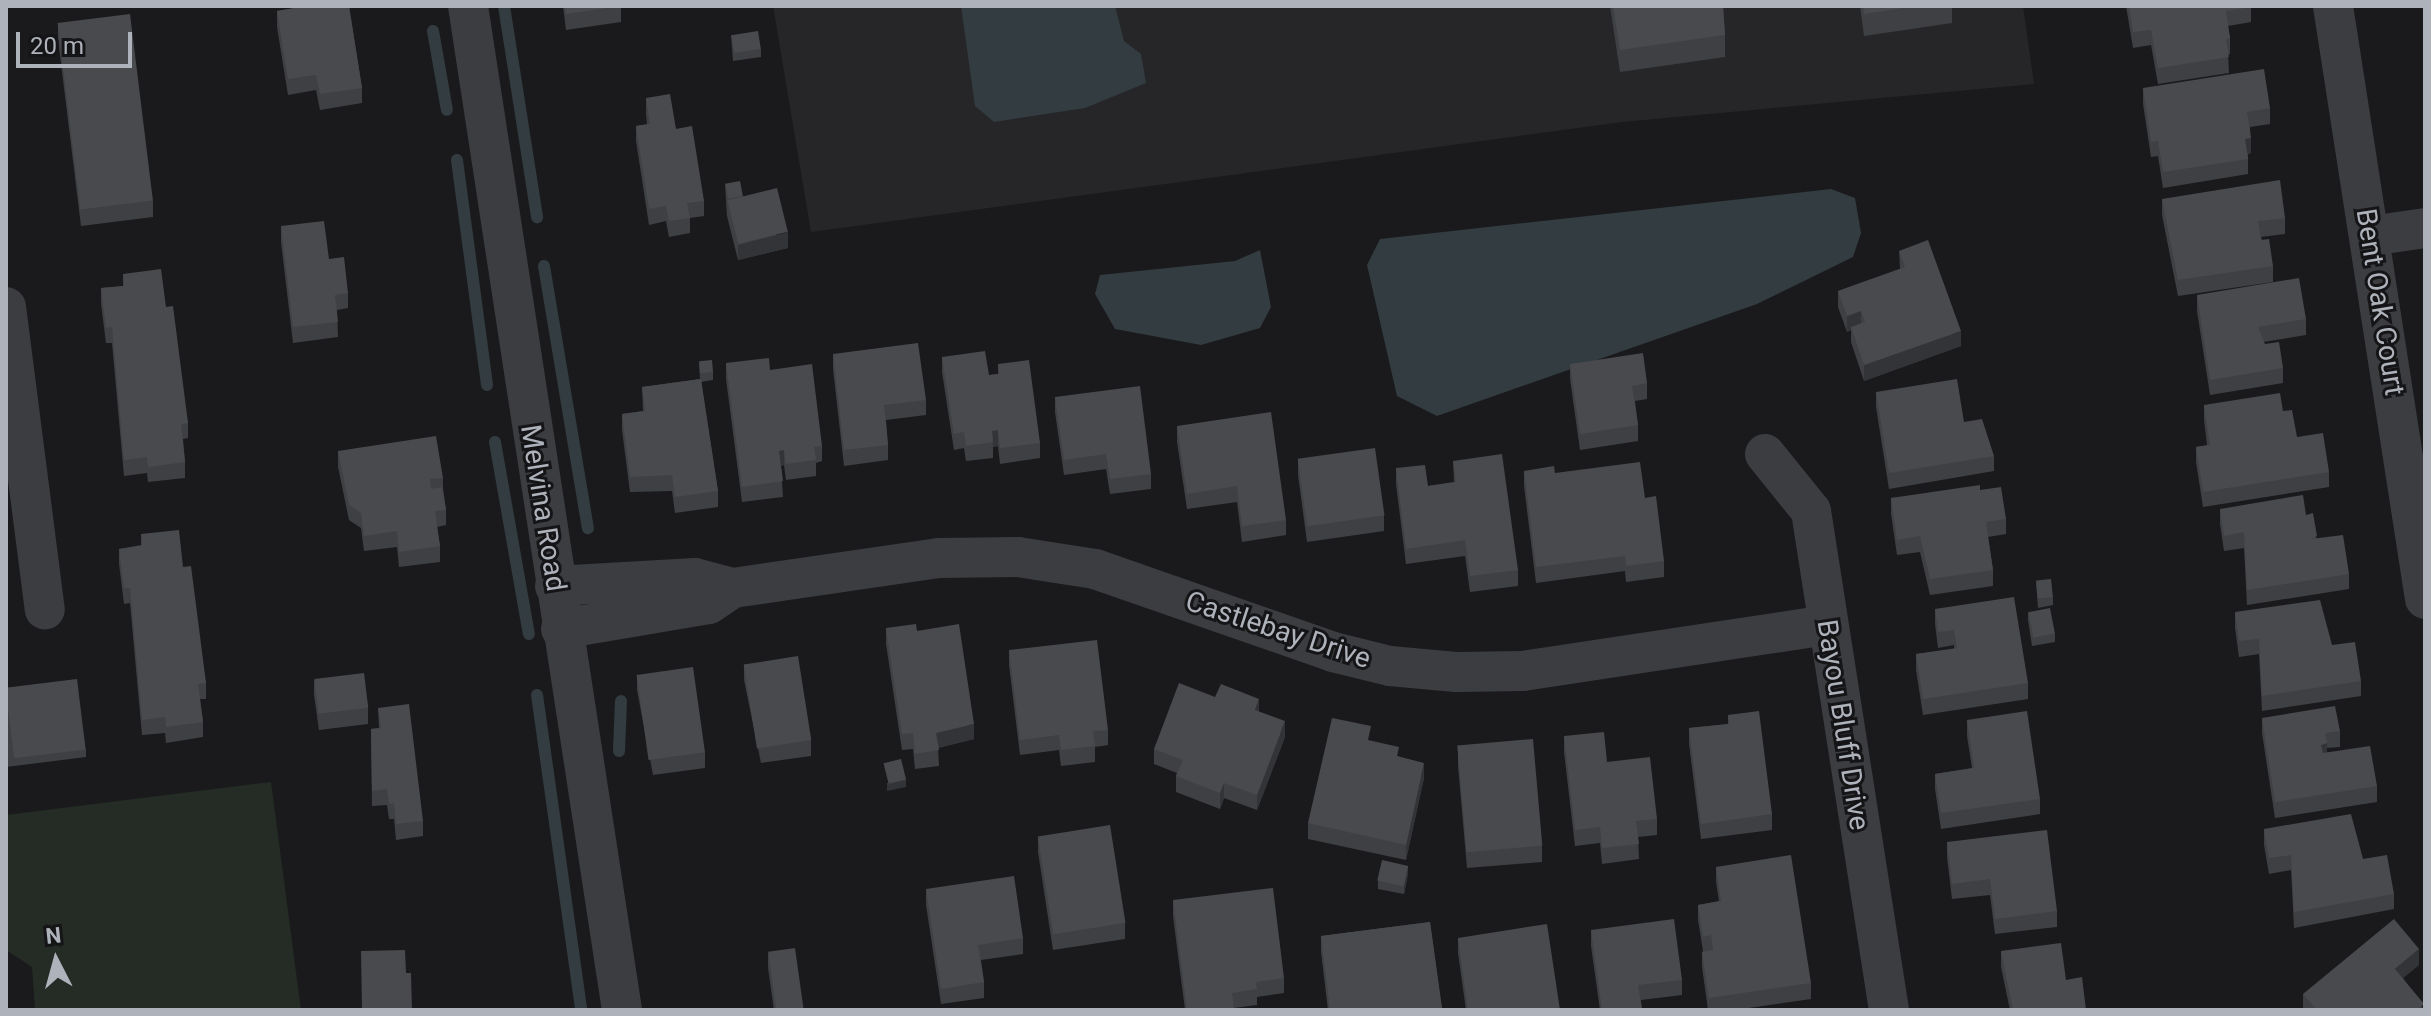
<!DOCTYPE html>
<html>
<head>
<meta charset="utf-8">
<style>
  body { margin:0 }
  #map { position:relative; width:2431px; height:1016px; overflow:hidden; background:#1a1a1c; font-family:Roboto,sans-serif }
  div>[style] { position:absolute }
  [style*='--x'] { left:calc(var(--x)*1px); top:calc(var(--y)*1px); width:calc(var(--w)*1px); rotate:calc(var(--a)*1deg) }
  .built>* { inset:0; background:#262629 }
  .green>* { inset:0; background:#242c25 }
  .water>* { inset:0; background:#333c41 }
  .stream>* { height:12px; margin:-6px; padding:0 6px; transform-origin:6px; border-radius:6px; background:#333c41 }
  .minor>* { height:40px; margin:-20px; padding:0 20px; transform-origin:20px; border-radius:20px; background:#3c3d41 }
  .wall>* { inset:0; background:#3f4043 }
  .shaded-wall>* { inset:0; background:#333437; transform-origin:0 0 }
  .building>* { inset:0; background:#494a4e; transform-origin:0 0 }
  span { translate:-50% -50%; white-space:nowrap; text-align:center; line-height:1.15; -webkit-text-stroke:6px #151517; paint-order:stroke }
  .street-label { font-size:28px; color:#aeb2ba }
  .frame { position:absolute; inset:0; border:8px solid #aeb2ba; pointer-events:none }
  .north { position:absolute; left:16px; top:920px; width:80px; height:80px; -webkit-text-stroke:6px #151517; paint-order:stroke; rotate:354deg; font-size:22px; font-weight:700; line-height:32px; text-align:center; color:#aeb2ba }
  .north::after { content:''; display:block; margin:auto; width:28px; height:36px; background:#aeb2ba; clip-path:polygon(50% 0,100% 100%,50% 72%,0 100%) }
  .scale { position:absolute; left:16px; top:32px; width:116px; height:36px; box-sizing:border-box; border:4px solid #aeb2ba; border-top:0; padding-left:10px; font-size:24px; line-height:28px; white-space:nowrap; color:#aeb2ba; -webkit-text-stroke:6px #151517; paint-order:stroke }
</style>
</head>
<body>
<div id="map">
  <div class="built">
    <i style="clip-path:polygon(773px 6px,2023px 6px,2034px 84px,1622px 122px,811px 232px)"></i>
  </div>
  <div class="green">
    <i style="clip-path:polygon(271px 782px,301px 1010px,35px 1010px,32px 967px,6px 950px,6px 815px)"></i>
  </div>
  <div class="water">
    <i style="clip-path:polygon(961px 6px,1115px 6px,1124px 41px,1141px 54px,1146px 83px,1085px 108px,994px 122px,975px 106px)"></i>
    <i style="clip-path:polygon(1831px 189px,1855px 198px,1861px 233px,1853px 257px,1757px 304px,1437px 416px,1397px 396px,1367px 265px,1380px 239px)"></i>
    <i style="clip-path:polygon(1260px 250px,1271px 307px,1260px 328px,1201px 345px,1115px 329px,1095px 294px,1100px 275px,1235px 261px)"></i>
  </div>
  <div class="stream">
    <i style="--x:504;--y:6;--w:214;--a:81.1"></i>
    <i style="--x:433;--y:31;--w:80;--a:80"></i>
    <i style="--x:457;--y:160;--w:227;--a:82.4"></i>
    <i style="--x:544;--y:266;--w:266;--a:80.5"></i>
    <i style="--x:495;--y:442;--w:195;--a:80"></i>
    <i style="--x:537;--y:695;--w:318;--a:82"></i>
    <i style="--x:619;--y:751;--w:50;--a:-87.7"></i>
  </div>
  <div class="minor">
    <i style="--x:468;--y:6;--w:1016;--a:81.28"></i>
    <i style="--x:2333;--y:6;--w:600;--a:81.18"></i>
    <i style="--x:2370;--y:236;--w:56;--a:-8.3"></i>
    <i style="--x:6;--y:307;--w:305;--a:82.7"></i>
    <i style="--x:1765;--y:454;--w:73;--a:51.1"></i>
    <i style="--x:1811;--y:511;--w:505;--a:81.12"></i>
    <i style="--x:555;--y:586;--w:140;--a:-3.3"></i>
    <i style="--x:695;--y:578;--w:39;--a:15"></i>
    <i style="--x:733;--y:588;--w:208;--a:-8.3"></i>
    <i style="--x:939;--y:558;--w:79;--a:-0.7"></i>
    <i style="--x:1018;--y:557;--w:78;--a:8.9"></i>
    <i style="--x:1095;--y:569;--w:252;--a:19.2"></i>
    <i style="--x:1333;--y:652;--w:59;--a:13.8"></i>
    <i style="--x:1390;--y:666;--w:66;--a:5.2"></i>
    <i style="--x:1456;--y:672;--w:67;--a:-0.9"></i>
    <i style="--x:1523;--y:671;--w:307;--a:-8.6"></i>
    <i style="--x:561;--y:629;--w:150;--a:-9.6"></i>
    <i style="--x:709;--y:604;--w:29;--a:-34"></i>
  </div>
  <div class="wall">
    <i style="clip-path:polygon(303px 6px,349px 6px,362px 88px,362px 103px,320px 110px,316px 90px,288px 95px,277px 27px,277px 11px,303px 7px)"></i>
    <i style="clip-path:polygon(563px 6px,621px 6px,621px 22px,566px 30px)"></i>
    <i style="clip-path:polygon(1610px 6px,1723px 6px,1725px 35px,1725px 57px,1620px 72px)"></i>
    <i style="clip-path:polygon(1860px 6px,1952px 6px,1952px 23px,1864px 36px)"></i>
    <i style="clip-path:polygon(2126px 6px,2251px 6px,2251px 22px,2228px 26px,2230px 38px,2230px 54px,2228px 54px,2229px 73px,2158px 84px,2151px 45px,2133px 48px)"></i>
    <i style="clip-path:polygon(58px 23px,153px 201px,153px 217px,81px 226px,58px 39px)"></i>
    <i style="clip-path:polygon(731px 35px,761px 49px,761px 57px,733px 61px)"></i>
    <i style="clip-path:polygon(2143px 88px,2270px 108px,2270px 124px,2250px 127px,2251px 153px,2248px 154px,2248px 174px,2163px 188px,2158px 156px,2151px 157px,2143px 104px)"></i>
    <i style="clip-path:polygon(646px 98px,676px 129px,704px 201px,704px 216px,690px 218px,690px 233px,669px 237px,666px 221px,649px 225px,636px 141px,636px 126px,647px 124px,646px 114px)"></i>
    <i style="clip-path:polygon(725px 184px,743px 196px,788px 248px,738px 260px,727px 216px)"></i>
    <i style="clip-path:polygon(2162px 199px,2285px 218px,2285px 234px,2261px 237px,2273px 266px,2273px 282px,2178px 296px,2162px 215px)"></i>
    <i style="clip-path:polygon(281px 226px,329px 259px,348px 293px,348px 308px,337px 310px,338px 337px,293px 343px,281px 242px)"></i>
    <i style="clip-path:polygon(1899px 251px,1961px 346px,1864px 381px,1851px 342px,1851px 330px,1847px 332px,1838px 307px,1838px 291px,1900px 269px)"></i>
    <i style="clip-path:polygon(123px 274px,166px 307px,188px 423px,188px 438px,183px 439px,185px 462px,185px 478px,148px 482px,147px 473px,124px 476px,112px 343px,106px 343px,101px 304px,101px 288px,123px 286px)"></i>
    <i style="clip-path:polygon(2197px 295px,2306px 319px,2306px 335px,2263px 342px,2283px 368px,2283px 383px,2210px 395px,2197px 311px)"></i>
    <i style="clip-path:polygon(833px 354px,926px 400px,926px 415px,886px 420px,888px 445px,888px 460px,844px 466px,833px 369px)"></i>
    <i style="clip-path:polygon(942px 357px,989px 375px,998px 374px,998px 364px,1040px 443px,1040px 458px,1000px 464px,998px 446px,993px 447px,993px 458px,966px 461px,964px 448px,954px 450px,942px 372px)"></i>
    <i style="clip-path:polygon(699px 362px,713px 372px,713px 380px,701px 382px,718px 491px,718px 507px,675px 513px,672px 491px,630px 492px,622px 430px,622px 414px,643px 411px,642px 387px,700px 379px)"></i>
    <i style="clip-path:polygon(726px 363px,770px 370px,822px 446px,822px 461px,816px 463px,816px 476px,786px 480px,784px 465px,781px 466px,783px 497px,742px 502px,726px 379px)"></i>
    <i style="clip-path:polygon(1570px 364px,1647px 383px,1647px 399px,1635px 401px,1638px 425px,1638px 441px,1580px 450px,1570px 379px)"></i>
    <i style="clip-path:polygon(1876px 392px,1964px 422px,1994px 456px,1994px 471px,1889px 489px,1876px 407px)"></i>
    <i style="clip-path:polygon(1055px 397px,1151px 474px,1151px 489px,1110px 494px,1106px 469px,1064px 475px,1055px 412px)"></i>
    <i style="clip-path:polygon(2204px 405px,2283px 411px,2297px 437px,2329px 472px,2329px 487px,2203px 507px,2196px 462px,2196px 447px,2207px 445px,2204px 420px)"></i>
    <i style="clip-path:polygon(1177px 426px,1286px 520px,1286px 535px,1242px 542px,1237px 502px,1187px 509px,1177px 442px)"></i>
    <i style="clip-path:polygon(338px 451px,443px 478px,443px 488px,446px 510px,446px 525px,437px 527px,440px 546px,440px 562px,399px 567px,397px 547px,364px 551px,361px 528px,349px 520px,338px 467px)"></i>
    <i style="clip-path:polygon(1298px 459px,1384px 515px,1384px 531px,1307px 542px,1298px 475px)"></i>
    <i style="clip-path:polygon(1453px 461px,1518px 570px,1518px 586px,1470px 592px,1465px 556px,1406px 564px,1396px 484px,1396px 468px,1428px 486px,1454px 482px)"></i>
    <i style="clip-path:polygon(1524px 471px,1555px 473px,1645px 498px,1664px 561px,1664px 577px,1626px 582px,1625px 571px,1536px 583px,1524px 486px)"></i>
    <i style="clip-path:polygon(1980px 490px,2006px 519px,2006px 534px,1988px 537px,1993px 570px,1993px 586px,1930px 595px,1920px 552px,1897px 555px,1891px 514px,1891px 498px)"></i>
    <i style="clip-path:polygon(2220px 509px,2306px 515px,2317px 539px,2349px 574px,2349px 589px,2247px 605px,2244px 548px,2224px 551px,2220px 524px)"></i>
    <i style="clip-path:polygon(141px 534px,183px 567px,206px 683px,206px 699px,200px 699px,203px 722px,203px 737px,166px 743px,165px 733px,142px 735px,130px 603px,124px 604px,119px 564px,119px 549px,141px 546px)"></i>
    <i style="clip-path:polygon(2036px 582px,2053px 597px,2053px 605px,2038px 608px)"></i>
    <i style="clip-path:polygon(1935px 609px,2028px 683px,2028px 699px,1923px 715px,1916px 670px,1916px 654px,1954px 649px,1954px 645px,1938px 648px,1935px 624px)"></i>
    <i style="clip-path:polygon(2028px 612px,2055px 634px,2055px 642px,2032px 646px,2028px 620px)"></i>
    <i style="clip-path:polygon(2235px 612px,2361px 681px,2361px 696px,2262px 711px,2259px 654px,2239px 657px,2235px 628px)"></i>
    <i style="clip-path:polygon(886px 628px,917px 631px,974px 739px,938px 748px,939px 766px,915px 769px,913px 749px,902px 750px,886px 644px)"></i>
    <i style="clip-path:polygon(1009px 650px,1108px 730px,1108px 745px,1095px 747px,1095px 762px,1061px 766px,1059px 750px,1020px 755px,1009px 665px)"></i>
    <i style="clip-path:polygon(744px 664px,811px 740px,811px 756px,761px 763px,744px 680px)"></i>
    <i style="clip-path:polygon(637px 675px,705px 752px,705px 768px,653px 775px,637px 690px)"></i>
    <i style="clip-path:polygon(314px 680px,368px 708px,368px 724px,319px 730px,314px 695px)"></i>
    <i style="clip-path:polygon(6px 688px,86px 749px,86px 757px,6px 767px)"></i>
    <i style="clip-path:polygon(1215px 697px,1259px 712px,1285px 737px,1257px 810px,1224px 798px,1220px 809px,1176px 792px,1176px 776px,1177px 773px,1154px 764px,1154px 749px)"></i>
    <i style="clip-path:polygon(378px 708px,423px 821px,423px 836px,396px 840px,394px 819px,389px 819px,387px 805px,372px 806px,371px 729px,379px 728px)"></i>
    <i style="clip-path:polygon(1728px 715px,1772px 814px,1772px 830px,1701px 839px,1689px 744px,1689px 728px,1728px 724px)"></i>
    <i style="clip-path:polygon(2262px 718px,2340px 731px,2340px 747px,2327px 748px,2327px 752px,2377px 786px,2377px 802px,2275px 818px,2262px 733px)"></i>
    <i style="clip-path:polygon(1967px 720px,2040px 799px,2040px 814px,1941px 829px,1935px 789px,1935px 774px,1972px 768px,1967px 736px)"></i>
    <i style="clip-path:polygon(1564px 736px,1607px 762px,1657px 819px,1657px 835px,1638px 837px,1639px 859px,1602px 864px,1600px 843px,1575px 846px,1564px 752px)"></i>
    <i style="clip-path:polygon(1371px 741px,1399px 757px,1424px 778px,1406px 860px,1308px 839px,1308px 823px)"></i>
    <i style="clip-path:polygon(1458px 750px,1542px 846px,1542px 862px,1467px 868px,1458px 766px)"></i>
    <i style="clip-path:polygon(2264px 829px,2363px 859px,2394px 894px,2394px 909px,2294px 928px,2291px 870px,2269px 874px,2264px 845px)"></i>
    <i style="clip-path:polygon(1038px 836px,1125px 923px,1125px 939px,1053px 950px,1038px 852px)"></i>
    <i style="clip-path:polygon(1947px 842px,2057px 911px,2057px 927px,1995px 934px,1990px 895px,1952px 899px,1947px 857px)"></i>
    <i style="clip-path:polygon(1716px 867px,1811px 983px,1811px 999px,1735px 1010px,1708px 1010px,1702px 967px,1702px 952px,1703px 951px,1698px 920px,1698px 905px,1719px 901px,1716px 882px)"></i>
    <i style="clip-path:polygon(1408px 874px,1404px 894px,1378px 889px,1378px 881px)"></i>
    <i style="clip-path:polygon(926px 889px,1023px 938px,1023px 954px,981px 960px,984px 982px,984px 998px,941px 1004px,926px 905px)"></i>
    <i style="clip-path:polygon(1173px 900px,1284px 978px,1284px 993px,1257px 997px,1257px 1005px,1234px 1008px,1234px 1010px,1185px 1010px,1173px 916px)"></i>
    <i style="clip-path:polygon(1430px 922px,1442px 1010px,1328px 1010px,1321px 952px,1321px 936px)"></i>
    <i style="clip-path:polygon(1591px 930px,1682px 980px,1682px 995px,1641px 1000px,1642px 1010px,1600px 1010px,1591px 946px)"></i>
    <i style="clip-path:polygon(1458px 938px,1560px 1010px,1466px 1010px,1458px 953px)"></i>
    <i style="clip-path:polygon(2001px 951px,2066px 980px,2086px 1010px,2010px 1010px,2001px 967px)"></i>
    <i style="clip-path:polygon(768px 952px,804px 1010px,774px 1010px,768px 968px)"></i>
    <i style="clip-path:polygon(2419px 965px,2403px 978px,2424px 1010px,2303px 1009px,2303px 994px)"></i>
  </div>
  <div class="shaded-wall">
    <i style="left:2251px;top:138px;width:15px;height:6px;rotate:90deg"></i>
    <i style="clip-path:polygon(788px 232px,788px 248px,738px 260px,738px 245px)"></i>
    <i style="clip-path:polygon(1861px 311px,1861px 326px,1851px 327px,1851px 330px,1847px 332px,1847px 316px)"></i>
    <i style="clip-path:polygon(1961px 331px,1961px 346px,1864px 381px,1864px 365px)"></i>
    <i style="clip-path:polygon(998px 430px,998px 446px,993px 447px,992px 431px)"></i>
    <i style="clip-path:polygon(784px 450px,784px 465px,779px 467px,779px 451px)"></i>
    <i style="clip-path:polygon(1259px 699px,1259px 714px,1255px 710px)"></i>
    <i style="clip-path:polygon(1285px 721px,1285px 737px,1257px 810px,1257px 795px)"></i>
    <i style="clip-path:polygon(974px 724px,974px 739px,936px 748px,936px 733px)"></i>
    <i style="clip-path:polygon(2327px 743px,2327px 759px,2321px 760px,2321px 745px)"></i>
    <i style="clip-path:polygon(1424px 763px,1424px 778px,1406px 860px,1406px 845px)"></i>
    <i style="clip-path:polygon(906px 779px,906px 787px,887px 791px,887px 783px)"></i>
    <i style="clip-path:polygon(1224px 783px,1224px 798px,1220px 809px,1220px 793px)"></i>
    <i style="clip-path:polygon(1408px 866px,1408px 874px,1404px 894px,1404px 886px)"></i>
    <i style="clip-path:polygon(2419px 949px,2419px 965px,2395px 984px,2395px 969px)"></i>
  </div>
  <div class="building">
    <i style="clip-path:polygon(305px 6px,349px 6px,362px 88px,320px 94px,316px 75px,288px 79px,277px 11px)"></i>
    <i style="clip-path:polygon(565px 6px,621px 6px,566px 14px)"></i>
    <i style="clip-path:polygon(1613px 6px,1723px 6px,1725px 35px,1620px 50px)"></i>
    <i style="clip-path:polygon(1863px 6px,1917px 6px,1864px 14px)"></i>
    <i style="clip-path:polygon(2129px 6px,2251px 6px,2251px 7px,2226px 11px,2230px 38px,2226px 39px,2229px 57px,2158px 68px,2151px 30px,2133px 32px)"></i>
    <i style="left:130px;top:14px;width:188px;height:73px;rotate:83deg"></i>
    <i style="left:758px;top:31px;width:18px;height:27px;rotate:81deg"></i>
    <i style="clip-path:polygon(2264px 69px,2270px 108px,2247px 112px,2251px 138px,2245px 139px,2248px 159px,2163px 172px,2158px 141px,2151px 142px,2143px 88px)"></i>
    <i style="clip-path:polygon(670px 94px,676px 129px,692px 126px,704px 201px,687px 203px,690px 218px,669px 221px,666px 206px,649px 209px,636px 126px,650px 124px,646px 98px)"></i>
    <i style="clip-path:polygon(2280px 180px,2285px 218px,2258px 221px,2261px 240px,2269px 239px,2273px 266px,2178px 280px,2162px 199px)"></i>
    <i style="left:740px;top:181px;width:15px;height:15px;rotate:79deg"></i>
    <i style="left:777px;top:188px;width:45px;height:51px;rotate:76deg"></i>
    <i style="clip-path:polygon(324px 221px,329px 259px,344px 257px,348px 293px,335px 295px,338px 322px,293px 327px,281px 226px)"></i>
    <i style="clip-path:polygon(1928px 240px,1961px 331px,1864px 365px,1851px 327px,1865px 322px,1861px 311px,1847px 316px,1838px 291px,1905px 267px,1899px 251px)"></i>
    <i style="clip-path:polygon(161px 269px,166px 307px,173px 306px,188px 423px,181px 424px,185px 462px,148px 467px,147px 457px,124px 460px,112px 327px,106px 328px,101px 288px,124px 286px,123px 274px)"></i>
    <i style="clip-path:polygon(2299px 278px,2306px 319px,2258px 327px,2265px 344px,2279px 342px,2283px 368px,2210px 380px,2197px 295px)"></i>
    <i style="clip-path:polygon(918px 343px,926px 400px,884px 405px,888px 445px,844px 450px,833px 354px)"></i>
    <i style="clip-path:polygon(985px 351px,989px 375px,999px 374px,998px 364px,1029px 360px,1040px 443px,1000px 448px,998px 430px,992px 431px,993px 442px,966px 446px,964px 432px,954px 434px,942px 357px)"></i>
    <i style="clip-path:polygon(1643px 353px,1647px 383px,1632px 386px,1638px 425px,1580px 434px,1570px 364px)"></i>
    <i style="clip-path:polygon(769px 358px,770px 370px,812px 364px,822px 446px,814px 447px,816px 460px,786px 464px,784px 450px,779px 451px,783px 481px,742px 487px,726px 363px)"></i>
    <i style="left:712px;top:360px;width:12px;height:13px;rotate:85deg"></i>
    <i style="clip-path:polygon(701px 379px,718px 491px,675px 497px,672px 475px,630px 477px,622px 414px,645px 411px,642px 387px)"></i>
    <i style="clip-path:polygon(1957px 379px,1964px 422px,1982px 419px,1994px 456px,1889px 473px,1876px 392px)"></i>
    <i style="clip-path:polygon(1140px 386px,1151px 474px,1110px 479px,1106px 454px,1064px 460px,1055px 397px)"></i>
    <i style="clip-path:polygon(2280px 393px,2283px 411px,2292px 410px,2297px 437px,2323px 433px,2329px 472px,2203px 492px,2196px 447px,2210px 445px,2204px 405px)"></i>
    <i style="clip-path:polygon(1271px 412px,1286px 520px,1242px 526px,1237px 486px,1187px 494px,1177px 426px)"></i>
    <i style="clip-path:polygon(436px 436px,443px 478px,430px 479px,431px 489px,442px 487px,446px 510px,435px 511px,440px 546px,399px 552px,397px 531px,364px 536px,361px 513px,349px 505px,338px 451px)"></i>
    <i style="left:1375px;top:448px;width:68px;height:78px;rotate:82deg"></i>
    <i style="clip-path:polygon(1502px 454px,1518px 570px,1470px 576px,1465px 540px,1406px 549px,1396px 468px,1425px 465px,1428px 486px,1456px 482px,1453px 461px)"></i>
    <i style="clip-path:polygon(1640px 462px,1645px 498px,1656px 496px,1664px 561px,1626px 566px,1625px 556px,1536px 567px,1524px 471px,1554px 466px,1555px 473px)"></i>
    <i style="clip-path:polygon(1980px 485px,1980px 490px,2001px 487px,2006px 519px,1986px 522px,1993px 570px,1930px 579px,1920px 536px,1897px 540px,1891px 498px)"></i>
    <i style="clip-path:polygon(2303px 495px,2306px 515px,2313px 513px,2317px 536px,2311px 539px,2343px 535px,2349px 574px,2247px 590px,2244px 532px,2224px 536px,2220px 509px)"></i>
    <i style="clip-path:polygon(179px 530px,183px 567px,191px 566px,206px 683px,198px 684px,203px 722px,166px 727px,165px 717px,142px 720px,130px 588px,124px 588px,119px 549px,142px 545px,141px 534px)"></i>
    <i style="left:2051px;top:579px;width:18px;height:15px;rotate:84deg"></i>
    <i style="clip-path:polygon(2014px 597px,2028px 683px,1923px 699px,1916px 654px,1957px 648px,1954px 630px,1938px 632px,1935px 609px)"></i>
    <i style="clip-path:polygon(2320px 600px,2332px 645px,2355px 642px,2361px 681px,2262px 696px,2259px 639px,2239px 641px,2235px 612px)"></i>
    <i style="left:2050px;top:608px;width:26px;height:22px;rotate:79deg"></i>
    <i style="clip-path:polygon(916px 624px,917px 631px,959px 624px,974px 724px,936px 733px,939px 750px,915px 754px,913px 733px,902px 734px,886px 628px)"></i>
    <i style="clip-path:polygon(1097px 640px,1108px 730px,1093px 731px,1095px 746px,1061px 750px,1059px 735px,1020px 740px,1009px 650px)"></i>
    <i style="left:798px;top:656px;width:85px;height:55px;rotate:81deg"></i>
    <i style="left:693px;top:667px;width:86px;height:57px;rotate:82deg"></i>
    <i style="left:364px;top:673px;width:35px;height:50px;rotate:83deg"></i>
    <i style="left:77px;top:679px;width:71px;height:72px;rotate:83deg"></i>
    <i style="clip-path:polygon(1179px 683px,1215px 697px,1221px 684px,1259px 699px,1255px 710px,1285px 721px,1257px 795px,1224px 783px,1220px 793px,1176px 776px,1183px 760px,1154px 749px)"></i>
    <i style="clip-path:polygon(409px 704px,423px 821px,396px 824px,394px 803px,389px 804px,387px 789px,372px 791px,371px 729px,381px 728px,378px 708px)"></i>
    <i style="clip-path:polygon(2335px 706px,2340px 731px,2325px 733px,2327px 743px,2321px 745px,2323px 753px,2370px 746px,2377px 786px,2275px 802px,2262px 718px)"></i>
    <i style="clip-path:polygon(1759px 711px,1772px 814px,1701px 824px,1689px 728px,1729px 724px,1728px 715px)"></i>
    <i style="clip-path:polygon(2027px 711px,2040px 799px,1941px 813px,1935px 774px,1974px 768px,1967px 720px)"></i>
    <i style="clip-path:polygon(1332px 718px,1371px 726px,1368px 740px,1399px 747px,1397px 756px,1424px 763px,1406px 845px,1308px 823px)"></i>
    <i style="clip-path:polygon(1604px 732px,1607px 762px,1650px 757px,1657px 819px,1636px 821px,1639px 844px,1602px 848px,1600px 827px,1575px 830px,1564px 736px)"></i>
    <i style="left:1533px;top:739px;width:107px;height:76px;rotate:85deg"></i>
    <i style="left:901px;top:759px;width:21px;height:18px;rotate:76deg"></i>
    <i style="clip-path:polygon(2351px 814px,2363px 859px,2387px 855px,2394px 894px,2294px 912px,2291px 855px,2269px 858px,2264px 829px)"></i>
    <i style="left:1110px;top:825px;width:99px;height:73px;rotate:81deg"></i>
    <i style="clip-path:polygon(2047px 830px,2057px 911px,1995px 919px,1990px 879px,1952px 884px,1947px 842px)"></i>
    <i style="clip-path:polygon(1791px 855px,1811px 983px,1709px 998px,1702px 952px,1713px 950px,1711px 935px,1703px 937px,1698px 905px,1721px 901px,1716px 867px)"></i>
    <i style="left:1382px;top:860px;width:27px;height:21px;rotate:13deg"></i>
    <i style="clip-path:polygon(1014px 876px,1023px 938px,978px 945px,984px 982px,941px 989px,926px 889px)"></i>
    <i style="clip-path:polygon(1273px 888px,1284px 978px,1256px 982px,1257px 989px,1232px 993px,1234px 1008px,1219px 1010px,1187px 1010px,1173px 900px)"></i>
    <i style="clip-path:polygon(1674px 919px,1682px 980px,1638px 985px,1642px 1010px,1602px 1010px,1591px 930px)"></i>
    <i style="clip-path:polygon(2394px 919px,2419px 949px,2395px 969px,2424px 1004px,2417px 1010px,2317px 1010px,2303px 994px)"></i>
    <i style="clip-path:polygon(1430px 922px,1442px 1008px,1429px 1010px,1330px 1010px,1321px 936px)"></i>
    <i style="clip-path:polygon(1547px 924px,1560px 1010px,1468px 1010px,1458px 938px)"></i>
    <i style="clip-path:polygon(2061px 943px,2066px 980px,2082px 977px,2086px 1010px,2013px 1010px,2001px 951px)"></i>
    <i style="left:795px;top:948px;width:63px;height:27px;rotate:82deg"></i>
    <i style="clip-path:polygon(405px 950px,406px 973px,411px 973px,412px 1010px,362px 1010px,361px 951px)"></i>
  </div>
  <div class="street-label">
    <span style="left:2380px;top:302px;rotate:81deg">Bent Oak Court</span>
    <span style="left:543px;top:508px;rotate:81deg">Melvina Road</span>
    <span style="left:1278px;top:630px;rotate:18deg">Castlebay Drive</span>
    <span style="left:1843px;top:725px;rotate:81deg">Bayou Bluff Drive</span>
  </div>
  <div class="frame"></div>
  <div class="north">N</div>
  <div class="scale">20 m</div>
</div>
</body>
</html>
